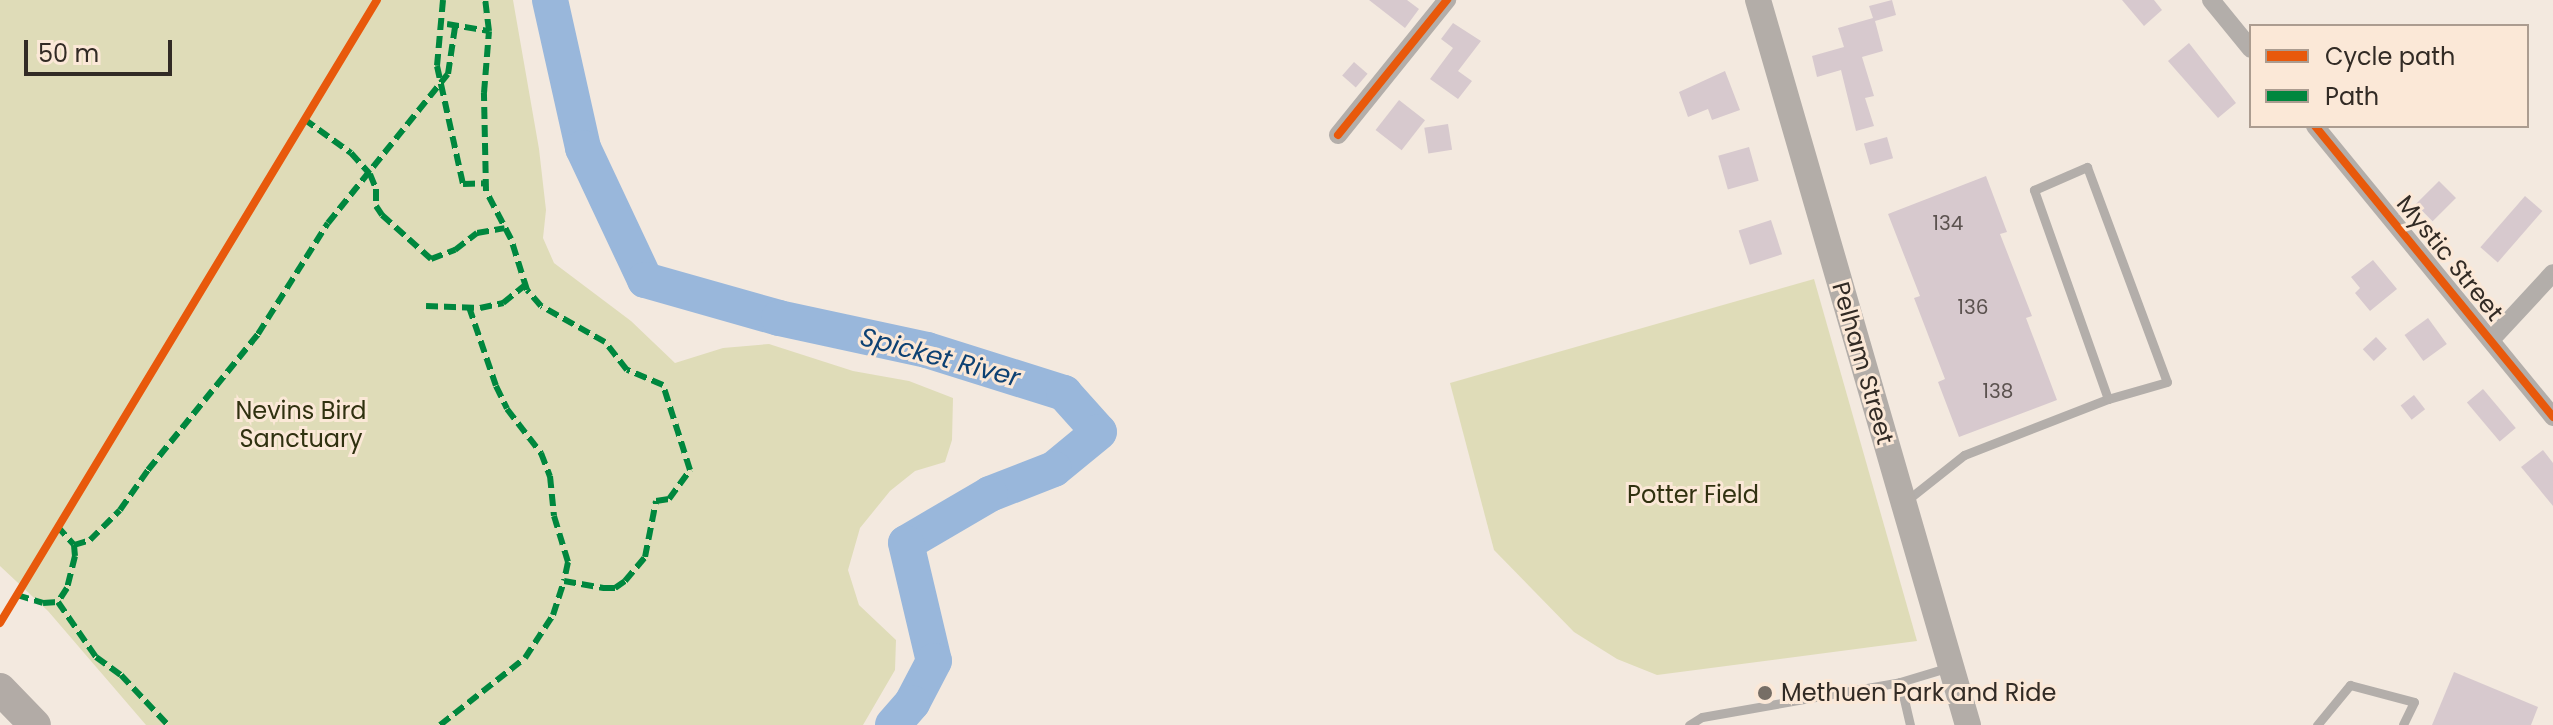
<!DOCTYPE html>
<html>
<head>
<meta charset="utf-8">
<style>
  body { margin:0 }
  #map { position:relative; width:2553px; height:725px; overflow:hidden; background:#f3e9df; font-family:Poppins,sans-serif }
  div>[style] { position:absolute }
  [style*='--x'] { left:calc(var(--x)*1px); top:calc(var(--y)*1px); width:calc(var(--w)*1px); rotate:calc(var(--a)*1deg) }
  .green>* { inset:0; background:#dfdcb8 }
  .river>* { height:36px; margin:-18px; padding:0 18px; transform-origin:18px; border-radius:18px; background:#99b7db }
  .building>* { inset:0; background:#d7c9ce; transform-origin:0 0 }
  .lane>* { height:9px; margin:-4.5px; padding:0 4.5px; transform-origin:4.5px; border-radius:4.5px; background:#b3aeaa }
  .street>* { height:18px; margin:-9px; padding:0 9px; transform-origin:9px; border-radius:9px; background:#b3aeaa }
  .secondary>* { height:26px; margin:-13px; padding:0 13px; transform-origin:13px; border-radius:13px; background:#b3ada8 }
  .highway>* { height:32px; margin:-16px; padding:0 16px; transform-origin:16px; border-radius:16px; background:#b2aba6 }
  .quiet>* { height:6px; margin-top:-3px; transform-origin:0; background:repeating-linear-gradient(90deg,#00873e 0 12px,transparent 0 18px) }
  .cycleway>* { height:8px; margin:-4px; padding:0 4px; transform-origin:4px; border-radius:4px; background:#e8590c }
  .dots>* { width:22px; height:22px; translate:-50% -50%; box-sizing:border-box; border:4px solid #fbe8d7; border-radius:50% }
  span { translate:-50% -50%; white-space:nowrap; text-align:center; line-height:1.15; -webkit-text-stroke:6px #fbe8d7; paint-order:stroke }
  .number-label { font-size:20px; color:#5b524f }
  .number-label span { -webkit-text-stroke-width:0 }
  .street-label { font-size:24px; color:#322b25 }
  .park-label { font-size:24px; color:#303110 }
  .poi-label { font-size:24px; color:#322b25 }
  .left { translate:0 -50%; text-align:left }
  .water-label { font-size:26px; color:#0d4173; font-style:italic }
  .legend { position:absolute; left:2249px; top:24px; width:280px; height:104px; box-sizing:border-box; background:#fbe8d7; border:2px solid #ab9c90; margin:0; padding:10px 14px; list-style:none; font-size:24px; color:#322b25 }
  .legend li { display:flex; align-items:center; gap:16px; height:40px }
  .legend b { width:40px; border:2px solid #ab9c90 }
  .scale { position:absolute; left:24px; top:40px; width:148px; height:36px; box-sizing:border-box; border:4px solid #322b25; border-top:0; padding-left:10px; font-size:24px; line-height:28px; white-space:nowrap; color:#322b25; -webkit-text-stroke:6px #fbe8d7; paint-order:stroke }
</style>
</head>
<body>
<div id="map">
  <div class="green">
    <i style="clip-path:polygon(0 0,513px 0,539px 149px,546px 210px,543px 238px,554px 263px,631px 321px,675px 363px,723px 348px,769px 344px,853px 371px,909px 381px,953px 398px,952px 440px,945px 462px,915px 471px,890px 491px,860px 528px,848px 570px,859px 605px,896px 640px,895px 670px,863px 725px,146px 725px,48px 611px,0 566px)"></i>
    <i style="clip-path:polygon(1814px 279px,1917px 641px,1657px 675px,1617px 659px,1574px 632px,1494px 550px,1450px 383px)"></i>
  </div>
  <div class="river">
    <i style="--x:550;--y:0;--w:152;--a:77.4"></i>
    <i style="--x:583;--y:148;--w:146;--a:64.8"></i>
    <i style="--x:645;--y:280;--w:139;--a:15.8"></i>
    <i style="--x:779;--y:318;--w:151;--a:12.2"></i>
    <i style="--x:927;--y:350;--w:144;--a:17.4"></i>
    <i style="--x:1064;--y:393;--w:52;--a:48.1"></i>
    <i style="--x:1099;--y:432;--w:58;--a:140.6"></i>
    <i style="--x:1054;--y:469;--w:69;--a:158.7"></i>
    <i style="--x:990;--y:494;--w:97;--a:149.7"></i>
    <i style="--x:906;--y:543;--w:121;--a:76.7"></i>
    <i style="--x:934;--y:661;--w:47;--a:117.6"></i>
    <i style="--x:912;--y:703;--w:29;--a:131"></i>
  </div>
  <div class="building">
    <i style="clip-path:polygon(1369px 0,1407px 0,1419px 9px,1405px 28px)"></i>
    <i style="clip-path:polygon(1892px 0,1896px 15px,1875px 21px,1883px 51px,1862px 57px,1874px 96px,1865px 98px,1874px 126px,1856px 131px,1841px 70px,1817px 77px,1812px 56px,1844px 47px,1838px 28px,1873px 18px,1869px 6px)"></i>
    <i style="clip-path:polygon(2122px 0,2154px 0,2162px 10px,2144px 26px)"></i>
    <i style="clip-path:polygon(1453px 23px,1481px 41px,1458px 71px,1472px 81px,1458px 99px,1430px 79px,1453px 48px,1441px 39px)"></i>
    <i style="clip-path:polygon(2189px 43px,2236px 103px,2218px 118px,2168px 61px)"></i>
    <i style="left:1354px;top:62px;width:18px;height:18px;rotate:41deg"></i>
    <i style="clip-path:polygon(1725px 71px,1740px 110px,1712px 120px,1708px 109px,1688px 117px,1679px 92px)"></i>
    <i style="left:1399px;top:100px;width:33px;height:38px;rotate:38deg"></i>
    <i style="left:1448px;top:124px;width:26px;height:24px;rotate:81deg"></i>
    <i style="left:1887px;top:137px;width:22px;height:24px;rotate:74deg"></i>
    <i style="left:1749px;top:147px;width:35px;height:32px;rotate:74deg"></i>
    <i style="clip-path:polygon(1986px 176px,2007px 232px,2000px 234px,2032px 316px,2026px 318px,2057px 400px,1959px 437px,1938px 382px,1945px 379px,1914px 298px,1920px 296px,1888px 214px)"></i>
    <i style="left:2439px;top:181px;width:24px;height:33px;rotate:45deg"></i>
    <i style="left:2525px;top:196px;width:23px;height:68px;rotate:41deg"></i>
    <i style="left:1771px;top:220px;width:36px;height:34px;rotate:72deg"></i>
    <i style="clip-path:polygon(2373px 260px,2397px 289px,2370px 311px,2355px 293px,2360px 288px,2351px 277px)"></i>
    <i style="left:2428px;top:318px;width:32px;height:29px;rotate:54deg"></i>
    <i style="left:2376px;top:337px;width:16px;height:18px;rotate:47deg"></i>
    <i style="left:2483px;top:389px;width:51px;height:21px;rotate:50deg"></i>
    <i style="left:2414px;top:395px;width:18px;height:17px;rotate:52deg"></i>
    <i style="clip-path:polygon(2543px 450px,2553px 463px,2553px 506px,2521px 467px)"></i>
    <i style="clip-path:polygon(2454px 672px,2538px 707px,2531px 725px,2432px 725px)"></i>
  </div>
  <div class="lane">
    <i style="--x:1906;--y:501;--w:74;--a:-38.4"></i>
    <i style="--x:1964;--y:455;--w:155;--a:-21.3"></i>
    <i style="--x:2108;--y:399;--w:222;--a:-109.5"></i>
    <i style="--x:2034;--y:190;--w:58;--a:-23.5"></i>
    <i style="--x:2087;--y:167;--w:229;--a:69.6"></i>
    <i style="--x:2167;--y:382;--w:61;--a:163.9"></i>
    <i style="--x:1900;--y:682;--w:44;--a:76.9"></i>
    <i style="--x:1689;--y:725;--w:15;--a:-32"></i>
    <i style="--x:1702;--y:717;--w:201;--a:-10"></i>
    <i style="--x:1900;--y:682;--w:52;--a:-16.7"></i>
    <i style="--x:2317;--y:725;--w:52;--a:-50.5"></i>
    <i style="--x:2350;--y:685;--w:66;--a:14.9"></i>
    <i style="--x:2414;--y:702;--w:25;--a:116"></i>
  </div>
  <div class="street">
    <i style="--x:2211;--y:0;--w:63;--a:50.8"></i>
    <i style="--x:2315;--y:126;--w:376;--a:50.7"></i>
    <i style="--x:1338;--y:135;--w:174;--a:-51.1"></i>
    <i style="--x:2491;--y:340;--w:91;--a:-47.2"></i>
  </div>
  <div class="secondary">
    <i style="--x:1758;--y:0;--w:755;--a:73.85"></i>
  </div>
  <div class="highway">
    <i style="--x:0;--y:689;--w:50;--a:45.8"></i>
  </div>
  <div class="quiet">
    <i style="--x:443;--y:0;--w:66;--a:95.2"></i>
    <i style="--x:437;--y:66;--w:121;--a:77.6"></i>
    <i style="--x:463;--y:184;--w:24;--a:-2"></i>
    <i style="--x:447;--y:24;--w:43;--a:9.5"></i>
    <i style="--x:304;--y:119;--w:58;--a:35.9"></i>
    <i style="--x:351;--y:153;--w:28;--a:48"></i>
    <i style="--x:370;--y:174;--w:16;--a:68"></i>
    <i style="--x:376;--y:189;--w:17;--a:90"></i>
    <i style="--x:376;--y:206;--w:11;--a:56"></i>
    <i style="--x:382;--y:215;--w:66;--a:41.9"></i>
    <i style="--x:431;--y:259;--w:26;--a:-21"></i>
    <i style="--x:455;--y:250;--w:28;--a:-38"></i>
    <i style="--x:477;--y:233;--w:28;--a:-10"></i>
    <i style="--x:426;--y:306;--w:54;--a:2.1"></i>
    <i style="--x:480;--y:308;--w:24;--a:-12"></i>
    <i style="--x:503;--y:303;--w:28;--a:-39"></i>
    <i style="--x:469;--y:307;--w:83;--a:71.1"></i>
    <i style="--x:496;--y:386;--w:25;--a:64"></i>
    <i style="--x:507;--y:409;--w:56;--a:52.3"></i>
    <i style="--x:541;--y:453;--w:25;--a:69"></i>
    <i style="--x:550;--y:476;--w:40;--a:84.3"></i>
    <i style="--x:554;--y:516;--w:48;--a:73.1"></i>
    <i style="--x:568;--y:562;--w:19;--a:102"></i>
    <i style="--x:57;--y:526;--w:25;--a:48"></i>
    <i style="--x:74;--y:545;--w:11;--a:85"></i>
    <i style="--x:75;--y:556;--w:33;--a:104"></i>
    <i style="--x:67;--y:588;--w:17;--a:123"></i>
    <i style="--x:74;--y:545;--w:17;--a:-17"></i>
    <i style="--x:90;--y:540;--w:42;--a:-45"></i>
    <i style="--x:120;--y:510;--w:49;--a:-55"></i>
    <i style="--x:148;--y:470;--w:175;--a:-51"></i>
    <i style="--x:258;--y:334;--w:131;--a:-57.8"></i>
    <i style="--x:328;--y:223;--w:191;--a:-51.2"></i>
    <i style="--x:448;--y:74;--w:48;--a:-81.5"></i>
    <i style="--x:17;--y:595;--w:27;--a:17"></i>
    <i style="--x:43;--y:603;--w:15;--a:-4"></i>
    <i style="--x:58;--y:602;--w:67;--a:55.4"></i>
    <i style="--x:96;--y:657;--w:31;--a:36"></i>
    <i style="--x:121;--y:675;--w:69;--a:46.8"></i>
    <i style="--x:440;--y:725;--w:108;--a:-38.2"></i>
    <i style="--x:525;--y:658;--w:51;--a:-56.9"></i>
    <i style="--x:553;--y:615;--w:36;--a:-72"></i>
    <i style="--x:564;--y:581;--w:40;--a:10"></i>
    <i style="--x:603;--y:588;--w:12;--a:0"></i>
    <i style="--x:615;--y:588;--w:12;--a:-35"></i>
    <i style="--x:625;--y:581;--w:31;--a:-50"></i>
    <i style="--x:645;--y:557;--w:57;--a:-78.9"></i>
    <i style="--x:656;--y:501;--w:13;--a:-9"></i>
    <i style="--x:669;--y:499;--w:36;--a:-54"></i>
    <i style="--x:690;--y:470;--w:89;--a:-107.6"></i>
    <i style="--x:663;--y:385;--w:39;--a:-157"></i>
    <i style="--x:627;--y:370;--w:36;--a:-128"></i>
    <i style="--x:605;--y:342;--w:73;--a:-150.6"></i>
    <i style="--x:541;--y:306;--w:21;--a:-131"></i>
    <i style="--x:527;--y:290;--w:53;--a:-107.4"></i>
    <i style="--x:511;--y:239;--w:54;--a:-117.5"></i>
    <i style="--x:486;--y:191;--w:98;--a:-91.2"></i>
    <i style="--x:484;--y:93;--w:62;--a:-85.4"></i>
    <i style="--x:489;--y:31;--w:31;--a:-97"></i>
  </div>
  <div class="cycleway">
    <i style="--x:2315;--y:126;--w:376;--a:50.7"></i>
    <i style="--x:1338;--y:135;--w:174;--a:-51.1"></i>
    <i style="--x:0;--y:623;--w:728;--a:-58.82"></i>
  </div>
  <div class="dots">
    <i style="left:1765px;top:693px;background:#766e66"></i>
  </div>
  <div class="number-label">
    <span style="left:1948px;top:223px">134</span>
    <span style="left:1973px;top:307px">136</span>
    <span style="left:1998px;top:391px">138</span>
  </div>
  <div class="street-label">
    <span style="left:2450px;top:258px;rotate:51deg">Mystic Street</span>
    <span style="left:1863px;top:363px;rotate:74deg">Pelham Street</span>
  </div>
  <div class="park-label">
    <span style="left:301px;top:425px">Nevins Bird<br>Sanctuary</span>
    <span style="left:1693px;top:495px">Potter Field</span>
  </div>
  <div class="poi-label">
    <span class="left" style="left:1781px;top:693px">Methuen Park and Ride</span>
  </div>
  <div class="water-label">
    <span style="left:940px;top:358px;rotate:15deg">Spicket River</span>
  </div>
  <ul class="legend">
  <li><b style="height:10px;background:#e8590c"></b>Cycle path</li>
  <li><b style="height:10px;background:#00873e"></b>Path</li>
  </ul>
  <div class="scale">50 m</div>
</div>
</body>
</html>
